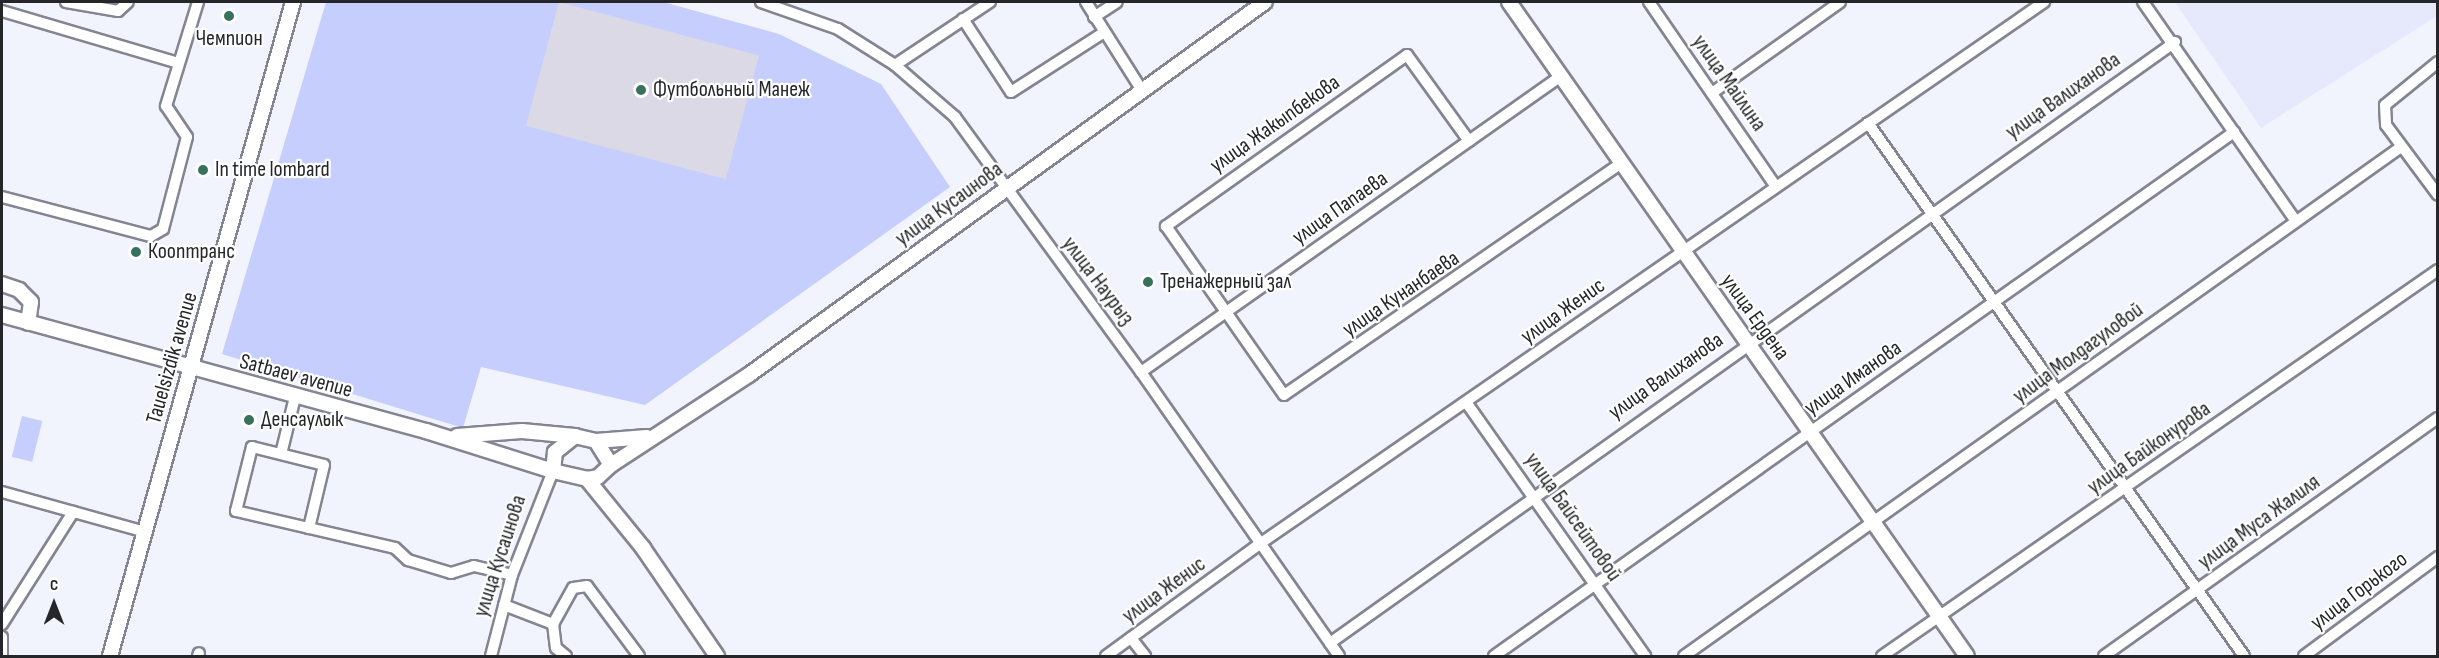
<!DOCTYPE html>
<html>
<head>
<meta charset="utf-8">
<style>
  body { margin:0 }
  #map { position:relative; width:2439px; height:658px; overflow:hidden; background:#f2f4fd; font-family:"Sofia Sans Condensed",sans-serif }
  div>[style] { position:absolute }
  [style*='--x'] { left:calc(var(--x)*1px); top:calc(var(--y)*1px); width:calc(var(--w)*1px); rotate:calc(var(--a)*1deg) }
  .built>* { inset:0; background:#e6e9fc }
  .green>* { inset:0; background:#c6cefe; transform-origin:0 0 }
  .building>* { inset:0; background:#dbd9e5; transform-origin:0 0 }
  .roads { filter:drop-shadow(2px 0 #838590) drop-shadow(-2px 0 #838590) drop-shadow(0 2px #838590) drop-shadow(0 -2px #838590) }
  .minor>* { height:10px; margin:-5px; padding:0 5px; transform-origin:5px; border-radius:5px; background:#fff }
  .tertiary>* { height:14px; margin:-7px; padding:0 7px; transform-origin:7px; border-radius:7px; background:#fff }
  .dots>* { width:16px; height:16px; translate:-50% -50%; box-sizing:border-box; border:3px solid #fff; border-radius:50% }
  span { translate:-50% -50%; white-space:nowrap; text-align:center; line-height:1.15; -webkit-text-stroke:4.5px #fff; paint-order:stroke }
  .poi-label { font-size:22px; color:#25262a }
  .left { translate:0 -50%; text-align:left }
  .street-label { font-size:22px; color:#25262a }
  .frame { position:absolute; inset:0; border:3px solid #25262a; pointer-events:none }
  .north { position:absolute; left:24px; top:574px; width:60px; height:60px; -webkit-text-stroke:4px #fff; paint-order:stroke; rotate:0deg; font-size:16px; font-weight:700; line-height:24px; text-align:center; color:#25262a }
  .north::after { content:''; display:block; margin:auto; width:21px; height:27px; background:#25262a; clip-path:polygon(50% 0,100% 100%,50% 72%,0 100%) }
</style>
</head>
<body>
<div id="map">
  <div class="built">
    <i style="clip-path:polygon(2175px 2px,2437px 2px,2437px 16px,2261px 128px)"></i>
  </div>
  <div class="green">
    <i style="clip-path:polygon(326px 2px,663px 2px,779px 34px,881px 84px,950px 187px,645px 405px,481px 367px,463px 428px,222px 354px)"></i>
    <i style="left:22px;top:416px;width:21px;height:42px;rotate:14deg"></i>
  </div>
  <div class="building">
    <i style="left:559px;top:2px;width:207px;height:128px;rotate:15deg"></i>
  </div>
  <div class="roads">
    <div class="minor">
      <i style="--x:66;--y:2;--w:53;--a:9.8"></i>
      <i style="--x:118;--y:11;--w:13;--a:-42"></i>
      <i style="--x:761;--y:2;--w:82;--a:19.3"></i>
      <i style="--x:838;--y:29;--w:67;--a:32.3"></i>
      <i style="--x:895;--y:65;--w:79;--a:40.9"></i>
      <i style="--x:955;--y:117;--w:316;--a:53.9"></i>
      <i style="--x:1141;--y:372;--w:346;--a:55.1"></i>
      <i style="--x:1086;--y:2;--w:107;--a:57.7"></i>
      <i style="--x:1649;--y:2;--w:224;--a:55.5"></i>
      <i style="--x:2143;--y:2;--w:267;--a:55.1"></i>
      <i style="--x:2;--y:11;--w:184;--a:16.4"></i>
      <i style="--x:1094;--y:17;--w:27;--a:-33"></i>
      <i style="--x:963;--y:19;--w:87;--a:56.7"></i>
      <i style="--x:1011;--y:92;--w:109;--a:-32.7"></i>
      <i style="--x:2438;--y:62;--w:68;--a:140.9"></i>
      <i style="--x:2385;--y:105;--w:20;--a:87"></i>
      <i style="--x:2386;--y:125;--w:87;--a:53.4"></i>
      <i style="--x:895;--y:65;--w:114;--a:-33.6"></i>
      <i style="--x:1712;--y:93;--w:157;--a:-35.4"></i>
      <i style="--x:1868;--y:123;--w:652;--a:54.8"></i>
      <i style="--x:1469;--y:141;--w:106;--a:-125.8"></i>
      <i style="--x:1407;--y:55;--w:296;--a:144.6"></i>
      <i style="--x:1166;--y:226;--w:206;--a:55.1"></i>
      <i style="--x:1284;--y:395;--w:408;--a:-34.5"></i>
      <i style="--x:2;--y:197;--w:154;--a:14.7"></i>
      <i style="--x:151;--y:236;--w:14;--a:-30"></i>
      <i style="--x:163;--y:229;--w:95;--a:-75.4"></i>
      <i style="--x:187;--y:137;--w:37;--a:-124"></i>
      <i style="--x:166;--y:106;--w:109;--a:-72.9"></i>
      <i style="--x:1141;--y:372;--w:514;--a:-35.17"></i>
      <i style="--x:1466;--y:402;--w:311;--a:54.8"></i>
      <i style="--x:252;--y:447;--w:74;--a:14"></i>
      <i style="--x:324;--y:465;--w:65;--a:103.4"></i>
      <i style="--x:309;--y:528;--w:75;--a:-166.9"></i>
      <i style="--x:236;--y:511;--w:66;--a:-76"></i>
      <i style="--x:281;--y:454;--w:59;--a:-76.2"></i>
      <i style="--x:2;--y:492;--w:148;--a:15.6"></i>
      <i style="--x:309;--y:528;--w:88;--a:13.1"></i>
      <i style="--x:395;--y:548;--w:18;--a:43"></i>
      <i style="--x:408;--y:560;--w:45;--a:16.8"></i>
      <i style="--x:451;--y:573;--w:24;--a:-17"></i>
      <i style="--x:474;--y:566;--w:39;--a:13"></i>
      <i style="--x:504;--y:605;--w:53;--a:21.2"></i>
      <i style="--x:553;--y:624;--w:41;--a:-60.9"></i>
      <i style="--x:573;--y:588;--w:14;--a:-8"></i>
      <i style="--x:587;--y:586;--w:87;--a:53.4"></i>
      <i style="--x:2;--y:624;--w:133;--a:-57.6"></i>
      <i style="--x:553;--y:624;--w:24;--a:83"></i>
      <i style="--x:556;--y:648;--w:13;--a:39"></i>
      <i style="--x:2;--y:637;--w:19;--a:90"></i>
      <i style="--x:1131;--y:638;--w:23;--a:52"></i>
      <i style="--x:1330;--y:643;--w:1037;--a:-35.42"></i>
      <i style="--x:198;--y:656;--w:3;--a:-72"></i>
      <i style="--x:491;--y:656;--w:84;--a:-75.5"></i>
      <i style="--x:512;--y:575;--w:112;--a:-68.5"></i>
      <i style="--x:1106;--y:656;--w:192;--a:-36.1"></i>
      <i style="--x:1261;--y:543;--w:952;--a:-34.64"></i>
      <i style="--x:1494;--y:656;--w:907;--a:-35.3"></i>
      <i style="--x:1684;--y:656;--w:879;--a:-35.37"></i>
      <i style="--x:1882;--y:656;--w:677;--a:-34.77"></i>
      <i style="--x:2104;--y:656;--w:410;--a:-35.5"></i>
      <i style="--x:2304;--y:656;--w:167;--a:-36.5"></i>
    </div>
    <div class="tertiary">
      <i style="--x:1509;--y:2;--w:798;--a:55"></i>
      <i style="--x:2;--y:284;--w:18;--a:19"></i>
      <i style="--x:19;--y:290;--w:17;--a:45"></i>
      <i style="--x:31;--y:302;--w:21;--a:98"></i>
      <i style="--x:2;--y:315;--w:440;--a:15.3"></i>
      <i style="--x:426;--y:431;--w:133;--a:17.5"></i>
      <i style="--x:457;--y:436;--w:65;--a:-4.4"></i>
      <i style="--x:522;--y:431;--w:53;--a:5.4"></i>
      <i style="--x:596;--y:441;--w:51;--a:-4.5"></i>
      <i style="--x:611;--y:465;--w:166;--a:-33.2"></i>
      <i style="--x:750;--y:374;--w:635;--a:-35.84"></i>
      <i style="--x:587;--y:479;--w:11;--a:-10"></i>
      <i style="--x:598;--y:477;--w:18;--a:-43"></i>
      <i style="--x:611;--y:465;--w:28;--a:-122"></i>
      <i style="--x:596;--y:441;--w:22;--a:-167"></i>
      <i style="--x:575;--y:436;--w:26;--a:141"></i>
      <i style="--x:555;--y:452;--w:19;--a:96"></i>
      <i style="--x:553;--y:471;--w:35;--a:13"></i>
      <i style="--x:587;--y:479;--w:89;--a:50.9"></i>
      <i style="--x:643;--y:548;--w:131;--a:55.6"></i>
      <i style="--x:110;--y:656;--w:679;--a:-74.37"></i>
    </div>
  </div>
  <div class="dots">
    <i style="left:229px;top:16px;background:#36725d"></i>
    <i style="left:641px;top:90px;background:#36725d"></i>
    <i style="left:203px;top:170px;background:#36725d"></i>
    <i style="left:136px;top:252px;background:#36725d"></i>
    <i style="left:1148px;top:282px;background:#36725d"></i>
    <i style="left:249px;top:420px;background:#36725d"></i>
  </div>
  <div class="poi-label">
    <span style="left:229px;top:39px">Чемпион</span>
    <span class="left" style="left:653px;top:90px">Футбольный Манеж</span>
    <span class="left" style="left:215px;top:170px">In time lombard</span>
    <span class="left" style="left:148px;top:252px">Кооптранс</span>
    <span class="left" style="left:1160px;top:282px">Тренажерный зал</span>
    <span class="left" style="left:261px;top:420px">Денсаулык</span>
  </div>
  <div class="street-label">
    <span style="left:1729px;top:83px;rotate:55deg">улица Майлина</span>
    <span style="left:2063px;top:96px;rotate:-35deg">улица Валиханова</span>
    <span style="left:1275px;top:124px;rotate:-35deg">улица Жакыпбекова</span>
    <span style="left:949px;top:204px;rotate:-36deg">улица Кусаинова</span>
    <span style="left:1340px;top:208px;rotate:-35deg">улица Папаева</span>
    <span style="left:1098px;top:281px;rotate:53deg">улица Наурыз</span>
    <span style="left:1401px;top:294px;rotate:-34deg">улица Кунанбаева</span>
    <span style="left:1563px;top:311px;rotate:-35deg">улица Женис</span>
    <span style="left:1755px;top:317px;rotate:54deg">улица Ердена</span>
    <span style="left:2078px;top:353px;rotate:-36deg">улица Молдагуловой</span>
    <span style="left:172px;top:358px;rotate:-74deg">Tauelsizdik avenue</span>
    <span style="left:296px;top:376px;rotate:15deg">Satbaev avenue</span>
    <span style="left:1666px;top:376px;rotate:-35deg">улица Валиханова</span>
    <span style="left:1853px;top:378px;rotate:-35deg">улица Иманова</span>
    <span style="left:2149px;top:448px;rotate:-35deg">улица Байконурова</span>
    <span style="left:1573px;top:517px;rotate:55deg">улица Байсейтовой</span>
    <span style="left:2259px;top:522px;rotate:-36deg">улица Муса Жалиля</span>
    <span style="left:500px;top:556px;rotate:-72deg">улица Кусаинова</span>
    <span style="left:1164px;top:590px;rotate:-36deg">улица Женис</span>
    <span style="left:2359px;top:591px;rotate:-37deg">улица Горького</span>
  </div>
  <div class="frame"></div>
  <div class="north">С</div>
</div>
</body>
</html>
